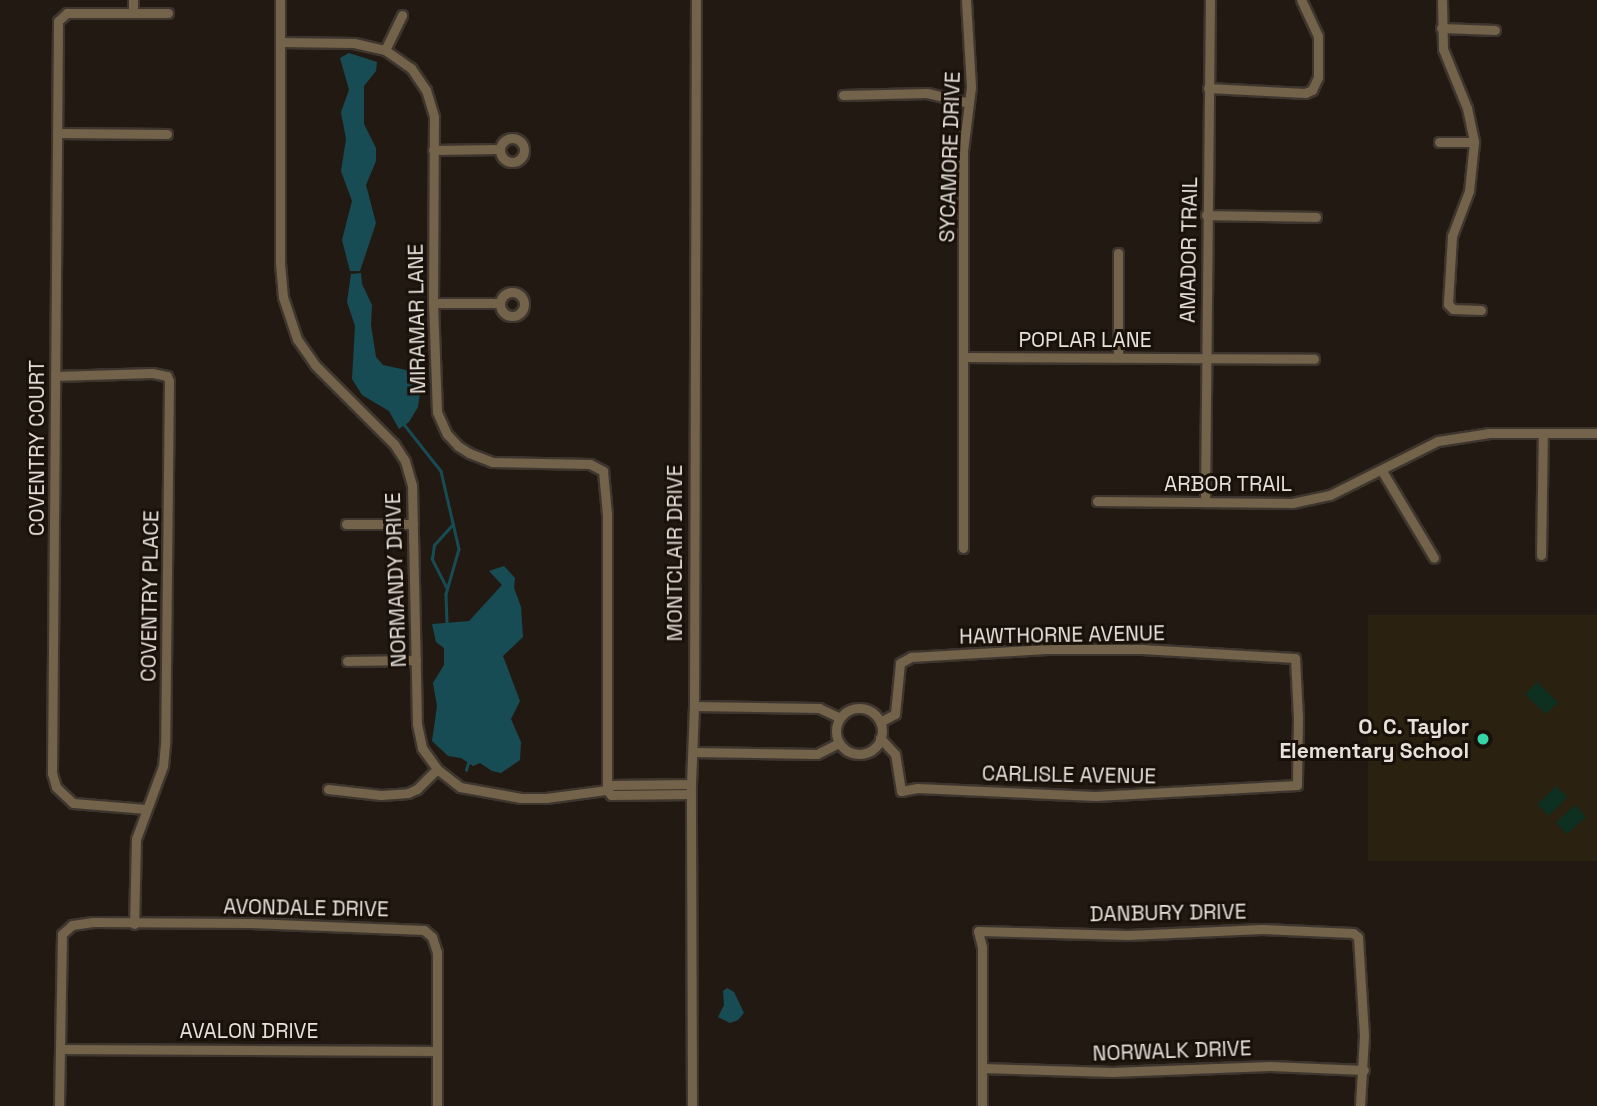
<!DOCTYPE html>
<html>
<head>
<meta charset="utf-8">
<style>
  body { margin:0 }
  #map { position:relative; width:1597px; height:1106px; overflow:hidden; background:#221a12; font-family:"Space Grotesk",sans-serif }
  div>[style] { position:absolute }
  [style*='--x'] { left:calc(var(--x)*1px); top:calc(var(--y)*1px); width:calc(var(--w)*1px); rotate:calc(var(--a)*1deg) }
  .education>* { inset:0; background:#2a2111; transform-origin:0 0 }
  .green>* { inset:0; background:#0d3021; transform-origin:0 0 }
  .water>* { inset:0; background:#184c55 }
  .stream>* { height:2.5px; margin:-1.25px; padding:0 1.25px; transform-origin:1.25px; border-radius:1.25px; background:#184c55 }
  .roads { filter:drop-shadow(2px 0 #3e362e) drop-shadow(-2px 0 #3e362e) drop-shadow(0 2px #3e362e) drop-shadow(0 -2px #3e362e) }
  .minor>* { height:9px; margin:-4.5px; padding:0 4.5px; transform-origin:4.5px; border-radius:4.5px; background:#72634a }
  .minor>.ring { margin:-4.5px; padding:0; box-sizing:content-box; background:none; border:9px solid #72634a; border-radius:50% }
  .dots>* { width:19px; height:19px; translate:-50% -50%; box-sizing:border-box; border:4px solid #191109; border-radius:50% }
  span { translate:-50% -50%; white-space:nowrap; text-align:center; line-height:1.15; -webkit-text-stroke:6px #191109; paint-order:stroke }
  .street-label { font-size:21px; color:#e7e1dc }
  .poi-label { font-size:21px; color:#e7e1dc; font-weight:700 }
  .right { translate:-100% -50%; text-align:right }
</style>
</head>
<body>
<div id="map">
  <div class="education">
    <i style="left:1597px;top:615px;width:246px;height:229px;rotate:90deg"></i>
  </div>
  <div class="green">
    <i style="left:1537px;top:682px;width:29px;height:17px;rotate:44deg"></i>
    <i style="left:1556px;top:786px;width:16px;height:26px;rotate:45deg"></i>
    <i style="left:1575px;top:805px;width:16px;height:26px;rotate:47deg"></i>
  </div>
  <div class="water">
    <i style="clip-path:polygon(349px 53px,377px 62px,376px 71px,364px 86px,364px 124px,376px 148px,376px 161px,366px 185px,376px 223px,360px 271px,350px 271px,342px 240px,352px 201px,341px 171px,346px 139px,341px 112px,349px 90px,340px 58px)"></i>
    <i style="clip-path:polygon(361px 273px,362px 284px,372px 305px,371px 325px,376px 357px,383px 365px,406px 370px,421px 386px,418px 407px,409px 422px,399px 429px,389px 411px,362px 395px,352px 379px,355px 326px,347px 302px,351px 274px)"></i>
    <i style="clip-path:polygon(504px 566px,515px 578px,514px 588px,521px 607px,523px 637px,503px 656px,520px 701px,511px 719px,521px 742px,520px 760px,501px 773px,492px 771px,480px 763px,473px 766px,461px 758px,448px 756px,432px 741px,437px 706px,433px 683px,444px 665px,444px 648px,436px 642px,432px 624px,469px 621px,502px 585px,489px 571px)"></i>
    <i style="clip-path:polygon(727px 988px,734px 992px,744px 1013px,738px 1020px,730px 1023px,718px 1017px,724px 1005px,723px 991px)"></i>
  </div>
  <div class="stream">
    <i style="--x:403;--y:423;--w:61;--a:51.6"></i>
    <i style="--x:441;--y:471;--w:80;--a:77"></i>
    <i style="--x:459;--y:549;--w:47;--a:106.1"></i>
    <i style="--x:446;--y:594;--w:33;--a:88"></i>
    <i style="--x:447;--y:589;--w:34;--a:-117"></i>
    <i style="--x:432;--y:559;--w:14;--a:-82"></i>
    <i style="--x:434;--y:545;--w:28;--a:-48"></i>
    <i style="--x:466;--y:770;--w:7;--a:-74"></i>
  </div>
  <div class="roads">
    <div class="minor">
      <i style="--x:133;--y:0;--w:13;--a:90"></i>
      <i style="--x:280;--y:0;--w:263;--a:90"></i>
      <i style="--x:280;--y:263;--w:34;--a:85"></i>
      <i style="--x:283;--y:297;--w:44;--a:71.6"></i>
      <i style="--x:297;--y:339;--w:32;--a:55"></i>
      <i style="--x:315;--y:365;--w:112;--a:45"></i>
      <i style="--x:394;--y:444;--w:20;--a:57"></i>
      <i style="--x:405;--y:461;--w:25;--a:74"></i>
      <i style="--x:412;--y:485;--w:239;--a:88.8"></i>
      <i style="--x:417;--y:724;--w:25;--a:78"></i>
      <i style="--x:422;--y:748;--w:26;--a:54"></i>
      <i style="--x:437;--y:769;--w:29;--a:38"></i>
      <i style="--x:460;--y:787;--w:62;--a:10.2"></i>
      <i style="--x:521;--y:798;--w:25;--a:0"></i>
      <i style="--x:546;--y:798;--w:62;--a:-7.5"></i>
      <i style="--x:607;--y:790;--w:6;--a:-51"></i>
      <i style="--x:611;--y:785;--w:80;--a:-0.7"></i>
      <i style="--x:1442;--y:0;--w:49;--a:88.8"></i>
      <i style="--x:1443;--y:49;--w:64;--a:67.9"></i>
      <i style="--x:1467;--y:108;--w:35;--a:78"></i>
      <i style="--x:1474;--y:142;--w:49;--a:95.8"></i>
      <i style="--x:1469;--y:191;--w:48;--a:110.7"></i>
      <i style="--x:1452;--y:236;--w:68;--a:93.4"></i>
      <i style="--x:1448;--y:304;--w:7;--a:45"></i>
      <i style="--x:1453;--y:309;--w:28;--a:2"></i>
      <i style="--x:1441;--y:28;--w:54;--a:2.1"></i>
      <i style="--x:280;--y:42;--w:74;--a:0.8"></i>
      <i style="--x:354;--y:43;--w:32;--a:13"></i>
      <i style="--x:385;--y:50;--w:32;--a:35"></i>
      <i style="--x:411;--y:68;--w:27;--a:56"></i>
      <i style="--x:426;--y:90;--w:28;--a:73"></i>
      <i style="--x:434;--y:117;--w:186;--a:90.3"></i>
      <i style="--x:433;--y:303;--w:109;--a:87.9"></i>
      <i style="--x:437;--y:412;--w:24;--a:66"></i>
      <i style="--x:447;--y:434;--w:16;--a:47"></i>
      <i style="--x:458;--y:446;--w:13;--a:32"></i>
      <i style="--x:469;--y:453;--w:25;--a:21"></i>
      <i style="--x:492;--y:462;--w:98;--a:1.2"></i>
      <i style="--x:590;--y:464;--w:15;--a:28"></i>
      <i style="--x:603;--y:471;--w:43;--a:84.7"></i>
      <i style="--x:607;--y:514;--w:276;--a:90"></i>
      <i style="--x:607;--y:790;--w:6;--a:51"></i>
      <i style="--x:611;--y:795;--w:80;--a:-0.7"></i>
      <i style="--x:385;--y:50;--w:39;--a:-64"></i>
      <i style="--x:1208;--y:88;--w:97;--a:3"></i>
      <i style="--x:1305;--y:93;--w:8;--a:-23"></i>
      <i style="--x:1312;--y:90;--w:14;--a:-65"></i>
      <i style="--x:1318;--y:77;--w:41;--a:-90"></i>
      <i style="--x:1318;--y:36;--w:40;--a:-115"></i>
      <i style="--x:843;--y:95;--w:84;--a:-1.4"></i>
      <i style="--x:927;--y:93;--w:43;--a:13.4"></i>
      <i style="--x:57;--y:133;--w:110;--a:0.5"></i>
      <i class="ring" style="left:500px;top:138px;width:15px;height:15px"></i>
      <i style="--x:1439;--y:142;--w:35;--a:0"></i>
      <i style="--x:433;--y:150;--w:67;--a:-0.9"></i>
      <i style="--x:1206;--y:215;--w:110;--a:1"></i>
      <i style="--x:1118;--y:253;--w:104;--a:90"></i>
      <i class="ring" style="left:500px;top:292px;width:15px;height:15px"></i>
      <i style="--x:433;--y:303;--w:67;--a:0"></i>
      <i style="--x:965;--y:357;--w:349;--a:0.3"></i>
      <i style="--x:55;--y:376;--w:97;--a:-1.8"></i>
      <i style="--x:152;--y:373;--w:15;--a:11"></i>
      <i style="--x:167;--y:376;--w:5;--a:68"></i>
      <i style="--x:169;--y:381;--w:363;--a:90.6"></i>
      <i style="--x:165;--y:744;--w:22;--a:95"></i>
      <i style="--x:163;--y:766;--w:78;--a:110.3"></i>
      <i style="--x:136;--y:839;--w:85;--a:91.3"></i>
      <i style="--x:1382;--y:471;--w:101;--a:59.1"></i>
      <i style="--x:1097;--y:501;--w:195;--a:0.6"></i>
      <i style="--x:1292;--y:503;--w:39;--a:-12"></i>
      <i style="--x:1330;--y:495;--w:121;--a:-26.6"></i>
      <i style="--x:1438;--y:441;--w:52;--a:-8.9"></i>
      <i style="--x:1489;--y:433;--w:108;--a:0"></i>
      <i style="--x:1205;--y:501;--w:501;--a:-89.43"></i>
      <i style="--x:346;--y:524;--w:67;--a:0"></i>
      <i style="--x:963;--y:548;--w:397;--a:-90"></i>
      <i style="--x:963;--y:151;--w:64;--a:-82.9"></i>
      <i style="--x:971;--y:87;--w:87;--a:-93.3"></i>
      <i style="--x:1541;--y:555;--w:122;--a:-89.1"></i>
      <i style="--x:347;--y:661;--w:69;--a:-0.8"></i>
      <i style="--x:694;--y:706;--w:125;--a:0.9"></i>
      <i style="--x:819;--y:708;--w:23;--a:25"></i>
      <i class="ring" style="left:836px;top:708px;width:37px;height:37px"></i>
      <i style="--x:880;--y:722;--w:17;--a:-28"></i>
      <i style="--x:895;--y:714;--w:51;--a:-84.4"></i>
      <i style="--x:900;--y:663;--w:13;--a:-29"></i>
      <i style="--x:911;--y:657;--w:136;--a:-3.4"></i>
      <i style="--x:1047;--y:649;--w:95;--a:0"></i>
      <i style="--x:1142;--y:649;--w:153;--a:3.4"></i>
      <i style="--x:1295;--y:658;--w:60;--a:87.1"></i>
      <i style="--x:1298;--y:718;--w:67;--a:90.9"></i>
      <i style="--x:1297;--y:785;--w:202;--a:176.9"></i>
      <i style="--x:1095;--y:796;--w:178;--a:-177.4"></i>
      <i style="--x:917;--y:788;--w:16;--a:169"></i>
      <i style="--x:901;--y:791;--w:37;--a:-99"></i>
      <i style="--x:895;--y:754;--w:22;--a:-133"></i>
      <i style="--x:693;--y:752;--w:124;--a:0.9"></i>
      <i style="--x:817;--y:754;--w:25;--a:-27"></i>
      <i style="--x:328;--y:789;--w:53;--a:6.5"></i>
      <i style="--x:381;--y:795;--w:27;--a:-4"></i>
      <i style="--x:408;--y:793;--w:10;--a:-24"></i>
      <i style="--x:417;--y:789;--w:28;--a:-45"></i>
      <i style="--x:146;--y:809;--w:73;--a:-175.3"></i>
      <i style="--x:73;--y:803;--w:23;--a:-137"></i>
      <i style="--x:56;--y:787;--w:15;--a:-106"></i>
      <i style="--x:52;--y:773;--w:752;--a:-89.54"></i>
      <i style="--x:58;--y:21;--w:12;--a:-42"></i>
      <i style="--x:67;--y:13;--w:101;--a:0"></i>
      <i style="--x:60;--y:1049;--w:377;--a:0.3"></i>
      <i style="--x:982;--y:1068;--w:130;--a:1.8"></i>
      <i style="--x:1112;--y:1072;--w:158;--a:-2.2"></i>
      <i style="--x:1270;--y:1066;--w:94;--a:2.4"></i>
      <i style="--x:59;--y:1106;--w:172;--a:-89"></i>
      <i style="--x:62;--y:934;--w:13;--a:-42"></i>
      <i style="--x:72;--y:925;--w:21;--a:-8"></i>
      <i style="--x:93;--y:922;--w:158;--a:0.4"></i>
      <i style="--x:251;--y:923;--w:173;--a:2.3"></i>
      <i style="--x:424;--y:930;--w:11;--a:41"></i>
      <i style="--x:432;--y:937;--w:16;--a:72"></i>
      <i style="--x:437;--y:952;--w:154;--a:90"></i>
      <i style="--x:692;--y:1106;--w:322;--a:-90.2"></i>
      <i style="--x:691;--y:784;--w:78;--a:-87.8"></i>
      <i style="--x:694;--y:706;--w:706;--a:-89.84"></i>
      <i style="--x:982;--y:1106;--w:159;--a:-90"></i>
      <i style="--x:982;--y:947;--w:16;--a:-104"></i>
      <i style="--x:978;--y:931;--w:150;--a:1.5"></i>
      <i style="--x:1128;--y:935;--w:134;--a:-2.6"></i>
      <i style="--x:1262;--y:929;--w:91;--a:2.5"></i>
      <i style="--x:1353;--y:933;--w:6;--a:39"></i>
      <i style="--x:1358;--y:937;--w:99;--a:86.5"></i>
      <i style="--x:1364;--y:1036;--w:70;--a:93.3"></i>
    </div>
  </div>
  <div class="dots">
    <i style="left:1483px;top:739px;background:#35d4a7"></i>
  </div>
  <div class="street-label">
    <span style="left:950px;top:157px;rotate:-88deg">SYCAMORE DRIVE</span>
    <span style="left:1189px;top:250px;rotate:-89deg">AMADOR TRAIL</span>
    <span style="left:417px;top:319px;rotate:-91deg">MIRAMAR LANE</span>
    <span style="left:1085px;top:340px">POPLAR LANE</span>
    <span style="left:37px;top:448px;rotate:-90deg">COVENTRY COURT</span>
    <span style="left:1228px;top:484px">ARBOR TRAIL</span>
    <span style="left:675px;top:553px;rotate:-90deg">MONTCLAIR DRIVE</span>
    <span style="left:396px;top:580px;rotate:-92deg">NORMANDY DRIVE</span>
    <span style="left:150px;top:596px;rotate:-89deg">COVENTRY PLACE</span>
    <span style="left:1062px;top:635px;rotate:-1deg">HAWTHORNE AVENUE</span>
    <span style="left:1069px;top:775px;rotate:1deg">CARLISLE AVENUE</span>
    <span style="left:306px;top:908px;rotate:1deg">AVONDALE DRIVE</span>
    <span style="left:1168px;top:913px;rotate:-1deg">DANBURY DRIVE</span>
    <span style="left:249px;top:1031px">AVALON DRIVE</span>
    <span style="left:1172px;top:1051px;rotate:-2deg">NORWALK DRIVE</span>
  </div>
  <div class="poi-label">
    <span class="right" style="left:1469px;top:739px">O. C. Taylor<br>Elementary School</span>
  </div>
</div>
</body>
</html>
